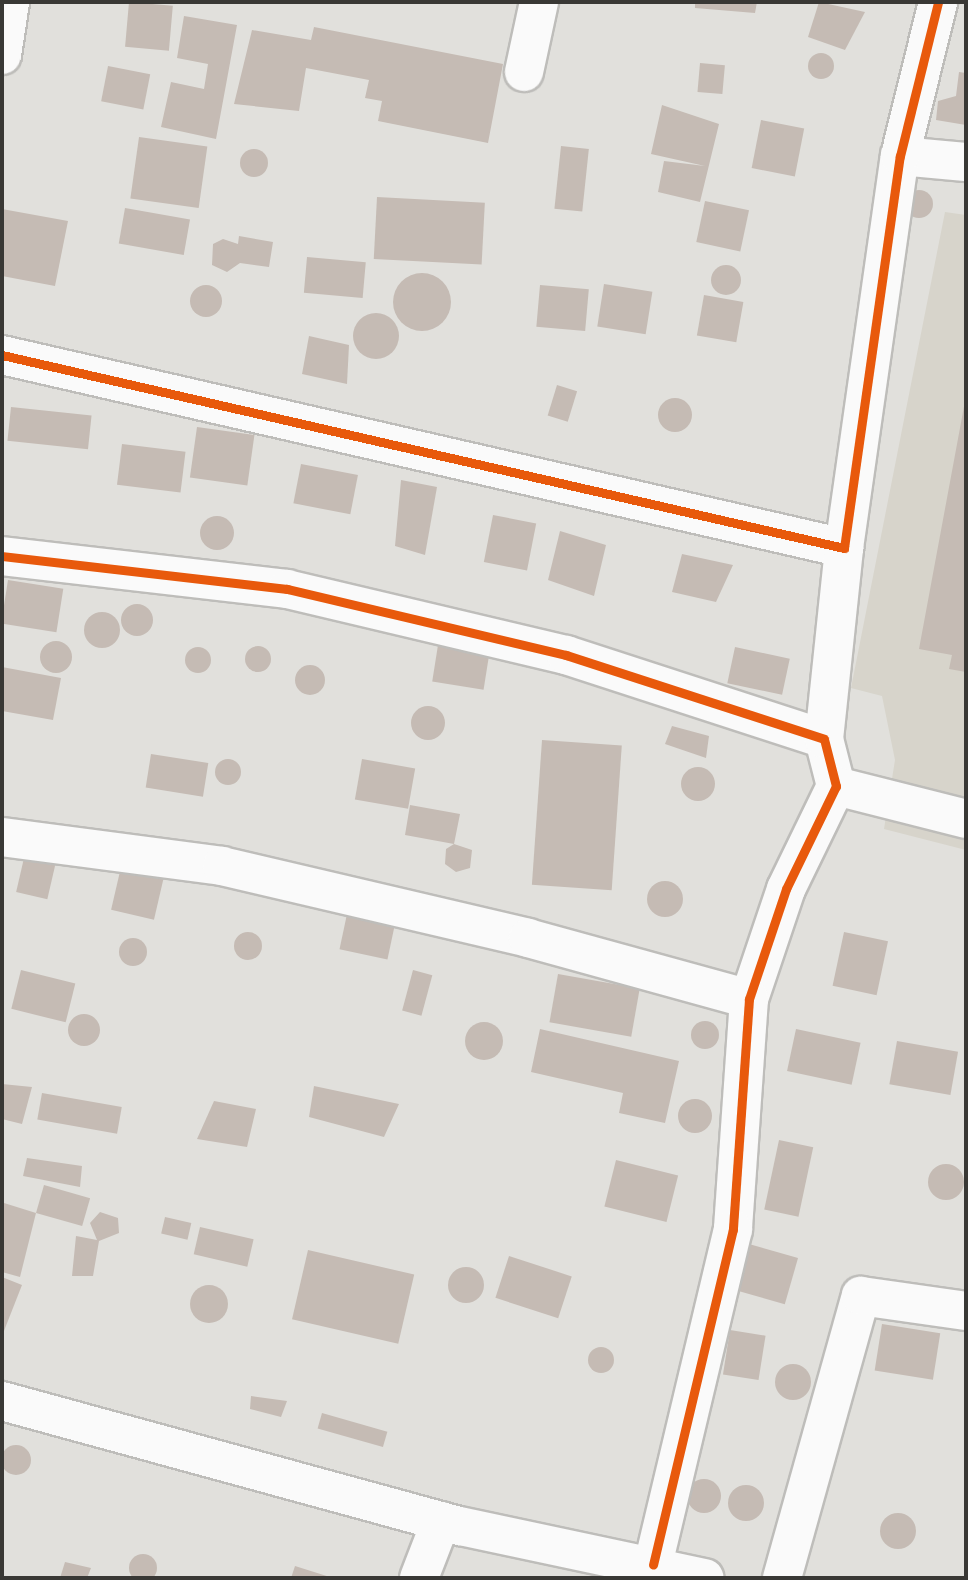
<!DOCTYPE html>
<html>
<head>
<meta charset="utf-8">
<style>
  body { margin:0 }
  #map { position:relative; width:968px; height:1580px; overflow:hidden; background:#e1e0dc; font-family:"Noto Sans",sans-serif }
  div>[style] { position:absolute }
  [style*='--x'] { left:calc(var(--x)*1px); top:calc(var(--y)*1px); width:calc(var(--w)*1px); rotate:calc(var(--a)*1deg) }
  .built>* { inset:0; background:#d7d4cb }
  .building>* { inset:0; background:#c5bbb4; transform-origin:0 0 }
  .round { border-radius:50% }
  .roads { filter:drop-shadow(2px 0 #bebdba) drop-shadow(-2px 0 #bebdba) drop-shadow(0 2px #bebdba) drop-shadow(0 -2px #bebdba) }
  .street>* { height:38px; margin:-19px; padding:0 19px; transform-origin:19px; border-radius:19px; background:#fafafa }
  .cycleway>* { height:9px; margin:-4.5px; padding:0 4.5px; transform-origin:4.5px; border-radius:4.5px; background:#e8590c }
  span { translate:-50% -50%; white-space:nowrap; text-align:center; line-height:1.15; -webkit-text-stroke:7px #fff; paint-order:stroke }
  .frame { position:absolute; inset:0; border:4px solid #393835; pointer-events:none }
</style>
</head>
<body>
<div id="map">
  <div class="built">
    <i style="clip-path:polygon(945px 212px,966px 215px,966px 850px,884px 829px,895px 760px,882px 696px,851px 688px)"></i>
  </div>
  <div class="building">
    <i style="left:129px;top:2px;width:44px;height:45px;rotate:5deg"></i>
    <i style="clip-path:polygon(695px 2px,757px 2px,755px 13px,695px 8px)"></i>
    <i style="clip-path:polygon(819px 2px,865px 12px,845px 50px,808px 37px)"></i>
    <i style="clip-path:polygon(184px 16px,237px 25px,216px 139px,161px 127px,171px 82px,204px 89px,208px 64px,177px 58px)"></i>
    <i style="clip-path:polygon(314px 27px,503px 64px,488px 143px,378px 121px,382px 101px,365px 98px,369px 80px,306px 68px,299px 111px,234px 104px,252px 30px,311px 40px)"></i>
    <i class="round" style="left:808px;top:53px;width:26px;height:26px"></i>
    <i style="left:700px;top:63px;width:25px;height:29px;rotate:5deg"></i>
    <i style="left:108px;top:66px;width:43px;height:36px;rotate:11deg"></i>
    <i style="clip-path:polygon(959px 72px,966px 73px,966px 125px,936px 120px,938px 101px,956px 96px)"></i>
    <i style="clip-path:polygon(662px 105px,719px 124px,700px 202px,658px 192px,664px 161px,705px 166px,651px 154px)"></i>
    <i style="left:761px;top:120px;width:44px;height:49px;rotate:11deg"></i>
    <i style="left:139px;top:137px;width:69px;height:62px;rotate:8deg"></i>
    <i style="left:561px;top:146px;width:28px;height:63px;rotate:6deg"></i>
    <i class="round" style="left:240px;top:149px;width:28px;height:28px"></i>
    <i class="round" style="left:905px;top:190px;width:28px;height:28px"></i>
    <i style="left:377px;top:197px;width:108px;height:62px;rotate:3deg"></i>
    <i style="left:705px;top:201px;width:45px;height:42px;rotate:12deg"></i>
    <i style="left:125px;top:208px;width:66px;height:36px;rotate:10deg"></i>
    <i style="clip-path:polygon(2px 209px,68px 221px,55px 286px,2px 276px)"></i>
    <i style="clip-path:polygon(239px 236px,273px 242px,269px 267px,240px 263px,227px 272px,212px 265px,213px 244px,223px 239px,238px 244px)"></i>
    <i style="left:307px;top:257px;width:59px;height:36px;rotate:5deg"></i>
    <i class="round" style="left:711px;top:265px;width:30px;height:30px"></i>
    <i class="round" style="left:393px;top:273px;width:58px;height:58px"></i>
    <i style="left:604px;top:284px;width:49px;height:43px;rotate:9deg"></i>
    <i class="round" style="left:190px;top:285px;width:32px;height:32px"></i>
    <i style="left:540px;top:285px;width:49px;height:42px;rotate:5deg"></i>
    <i style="left:704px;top:295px;width:40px;height:41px;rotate:10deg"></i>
    <i class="round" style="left:353px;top:313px;width:46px;height:46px"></i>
    <i style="clip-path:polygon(309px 336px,349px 345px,347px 384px,302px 374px)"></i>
    <i style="left:557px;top:385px;width:21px;height:32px;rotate:17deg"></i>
    <i class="round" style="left:658px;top:398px;width:34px;height:34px"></i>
    <i style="clip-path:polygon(965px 401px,966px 401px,966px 672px,949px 669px,952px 655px,919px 649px)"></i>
    <i style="left:11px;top:407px;width:81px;height:34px;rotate:6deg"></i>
    <i style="left:197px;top:427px;width:58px;height:51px;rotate:8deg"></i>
    <i style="left:122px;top:444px;width:64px;height:41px;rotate:7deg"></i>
    <i style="left:301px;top:464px;width:58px;height:40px;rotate:11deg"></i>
    <i style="clip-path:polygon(401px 480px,437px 487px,425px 555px,395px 546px)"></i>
    <i style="left:493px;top:515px;width:44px;height:48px;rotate:11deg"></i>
    <i class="round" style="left:200px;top:516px;width:34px;height:34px"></i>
    <i style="clip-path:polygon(560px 531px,606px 545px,594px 596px,548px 580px)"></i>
    <i style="clip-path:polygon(682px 554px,733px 565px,716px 602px,672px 592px)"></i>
    <i style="left:8px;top:580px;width:56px;height:44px;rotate:9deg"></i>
    <i class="round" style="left:121px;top:604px;width:32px;height:32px"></i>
    <i class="round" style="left:84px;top:612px;width:36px;height:36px"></i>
    <i class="round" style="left:40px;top:641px;width:32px;height:32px"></i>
    <i style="left:438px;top:645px;width:52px;height:37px;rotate:9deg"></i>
    <i class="round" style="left:245px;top:646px;width:26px;height:26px"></i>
    <i style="left:735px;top:647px;width:56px;height:37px;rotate:12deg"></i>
    <i class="round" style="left:185px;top:647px;width:26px;height:26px"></i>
    <i class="round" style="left:295px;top:665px;width:30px;height:30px"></i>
    <i style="clip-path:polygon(2px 667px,61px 678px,53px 720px,2px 711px)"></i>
    <i class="round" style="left:411px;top:706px;width:34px;height:34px"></i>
    <i style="clip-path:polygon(672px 726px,709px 736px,706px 758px,665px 744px)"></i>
    <i style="left:542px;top:740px;width:80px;height:145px;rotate:4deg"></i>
    <i style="left:151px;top:754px;width:58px;height:34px;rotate:9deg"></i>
    <i class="round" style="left:215px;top:759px;width:26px;height:26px"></i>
    <i style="left:362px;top:759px;width:54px;height:41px;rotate:10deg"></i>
    <i class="round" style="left:681px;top:767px;width:34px;height:34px"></i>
    <i style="clip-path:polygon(410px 805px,460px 814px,454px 844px,472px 850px,470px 868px,456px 872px,445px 864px,446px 849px,454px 844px,405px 835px)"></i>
    <i style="left:24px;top:858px;width:32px;height:35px;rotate:13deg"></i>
    <i style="left:121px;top:867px;width:44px;height:44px;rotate:13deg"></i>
    <i class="round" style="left:647px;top:881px;width:36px;height:36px"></i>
    <i style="left:347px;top:914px;width:49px;height:36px;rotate:12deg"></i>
    <i class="round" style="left:234px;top:932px;width:28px;height:28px"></i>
    <i style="left:844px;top:932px;width:45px;height:55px;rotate:12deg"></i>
    <i class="round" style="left:119px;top:938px;width:28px;height:28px"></i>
    <i style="left:21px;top:970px;width:56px;height:40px;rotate:14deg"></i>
    <i style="left:413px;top:970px;width:20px;height:42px;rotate:15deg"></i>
    <i style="left:558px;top:974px;width:83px;height:49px;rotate:10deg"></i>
    <i class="round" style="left:68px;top:1014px;width:32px;height:32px"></i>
    <i class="round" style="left:691px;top:1021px;width:28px;height:28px"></i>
    <i class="round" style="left:465px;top:1022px;width:38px;height:38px"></i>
    <i style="clip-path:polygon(540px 1029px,679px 1061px,665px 1123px,619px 1113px,623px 1093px,531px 1072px)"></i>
    <i style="left:796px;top:1029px;width:66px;height:43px;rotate:12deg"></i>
    <i style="left:897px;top:1041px;width:62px;height:44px;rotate:10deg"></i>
    <i style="clip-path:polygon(2px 1084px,32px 1087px,22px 1124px,2px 1119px)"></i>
    <i style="clip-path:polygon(314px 1086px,399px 1104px,384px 1137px,309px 1117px)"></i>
    <i style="left:42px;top:1093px;width:81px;height:27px;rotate:10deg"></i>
    <i class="round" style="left:678px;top:1099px;width:34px;height:34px"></i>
    <i style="clip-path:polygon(214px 1101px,256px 1109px,247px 1147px,197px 1139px)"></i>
    <i style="left:779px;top:1140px;width:35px;height:71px;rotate:12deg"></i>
    <i style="clip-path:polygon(27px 1158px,82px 1166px,80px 1187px,23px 1176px)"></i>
    <i style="left:616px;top:1160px;width:64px;height:48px;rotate:14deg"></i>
    <i class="round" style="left:928px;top:1164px;width:36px;height:36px"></i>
    <i style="left:44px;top:1185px;width:48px;height:29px;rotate:16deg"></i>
    <i style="clip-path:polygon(4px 1203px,36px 1213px,20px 1277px,2px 1272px)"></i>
    <i style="clip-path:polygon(100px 1212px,118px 1218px,119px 1233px,99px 1241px,93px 1276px,72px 1276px,76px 1236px,97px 1240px,90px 1223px)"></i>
    <i style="left:165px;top:1217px;width:27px;height:17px;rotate:13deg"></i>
    <i style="left:200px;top:1227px;width:55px;height:28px;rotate:13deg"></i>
    <i style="left:749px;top:1244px;width:51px;height:48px;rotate:16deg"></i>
    <i style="left:308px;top:1250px;width:109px;height:71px;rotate:13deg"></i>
    <i style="left:509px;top:1256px;width:66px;height:44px;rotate:18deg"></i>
    <i class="round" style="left:448px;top:1267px;width:36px;height:36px"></i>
    <i style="clip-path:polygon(2px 1277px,22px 1285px,2px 1336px)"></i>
    <i class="round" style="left:190px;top:1285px;width:38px;height:38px"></i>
    <i style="left:882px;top:1324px;width:59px;height:47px;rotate:9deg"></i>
    <i style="left:730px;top:1330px;width:36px;height:45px;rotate:9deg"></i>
    <i class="round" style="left:588px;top:1347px;width:26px;height:26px"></i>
    <i class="round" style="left:775px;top:1364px;width:36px;height:36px"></i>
    <i style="clip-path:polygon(251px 1396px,287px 1401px,281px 1417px,250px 1409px)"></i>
    <i style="left:322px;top:1413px;width:68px;height:16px;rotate:16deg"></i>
    <i class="round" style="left:1px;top:1445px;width:30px;height:30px"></i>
    <i class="round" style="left:687px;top:1479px;width:34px;height:34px"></i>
    <i class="round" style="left:728px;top:1485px;width:36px;height:36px"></i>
    <i class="round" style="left:880px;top:1513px;width:36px;height:36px"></i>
    <i class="round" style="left:129px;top:1554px;width:28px;height:28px"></i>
    <i style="clip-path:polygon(65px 1562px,91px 1568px,87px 1578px,60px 1578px)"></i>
    <i style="clip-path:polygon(295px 1566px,333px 1578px,291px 1578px)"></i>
  </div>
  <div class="roads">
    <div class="street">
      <i style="--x:2;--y:55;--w:54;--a:-81.4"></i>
      <i style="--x:524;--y:72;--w:72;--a:-77.9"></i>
      <i style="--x:900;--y:156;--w:66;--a:5.2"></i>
      <i style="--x:2;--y:355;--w:864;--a:12.91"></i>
      <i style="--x:844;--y:548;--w:396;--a:-81.9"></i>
      <i style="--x:900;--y:156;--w:159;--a:-76.1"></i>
      <i style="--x:2;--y:556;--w:287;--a:6.6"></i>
      <i style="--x:287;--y:589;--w:287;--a:13.3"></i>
      <i style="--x:566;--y:655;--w:271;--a:18"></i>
      <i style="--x:824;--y:739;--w:49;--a:75.7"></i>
      <i style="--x:836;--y:786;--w:114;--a:115.9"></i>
      <i style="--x:786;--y:889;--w:116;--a:108.6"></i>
      <i style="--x:749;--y:999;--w:231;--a:94"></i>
      <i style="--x:733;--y:1229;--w:345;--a:103.4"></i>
      <i style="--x:824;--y:739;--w:192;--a:-84"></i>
      <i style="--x:836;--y:786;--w:134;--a:14.2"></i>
      <i style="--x:2;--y:837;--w:222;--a:7.5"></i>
      <i style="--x:222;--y:866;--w:314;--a:13.2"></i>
      <i style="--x:528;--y:938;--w:229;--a:15.4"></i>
      <i style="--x:2;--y:1401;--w:475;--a:15.3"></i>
      <i style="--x:460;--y:1526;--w:250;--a:12"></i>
      <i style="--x:419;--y:1578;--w:61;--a:-68.9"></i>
      <i style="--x:782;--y:1578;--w:293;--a:-74.4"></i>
      <i style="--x:861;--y:1296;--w:106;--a:8.1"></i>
    </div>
  </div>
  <div class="cycleway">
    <i style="--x:2;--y:355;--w:864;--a:12.91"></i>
    <i style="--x:844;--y:548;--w:396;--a:-81.9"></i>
    <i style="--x:900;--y:156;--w:159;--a:-76.1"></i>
    <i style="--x:2;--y:556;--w:287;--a:6.6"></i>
    <i style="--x:287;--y:589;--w:287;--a:13.3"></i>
    <i style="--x:566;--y:655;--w:271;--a:18"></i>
    <i style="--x:824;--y:739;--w:49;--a:75.7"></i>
    <i style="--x:836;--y:786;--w:114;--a:115.9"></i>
    <i style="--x:786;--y:889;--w:116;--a:108.6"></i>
    <i style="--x:749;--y:999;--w:231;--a:94"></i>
    <i style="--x:733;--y:1229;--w:345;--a:103.4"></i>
  </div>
  <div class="frame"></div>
</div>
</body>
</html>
